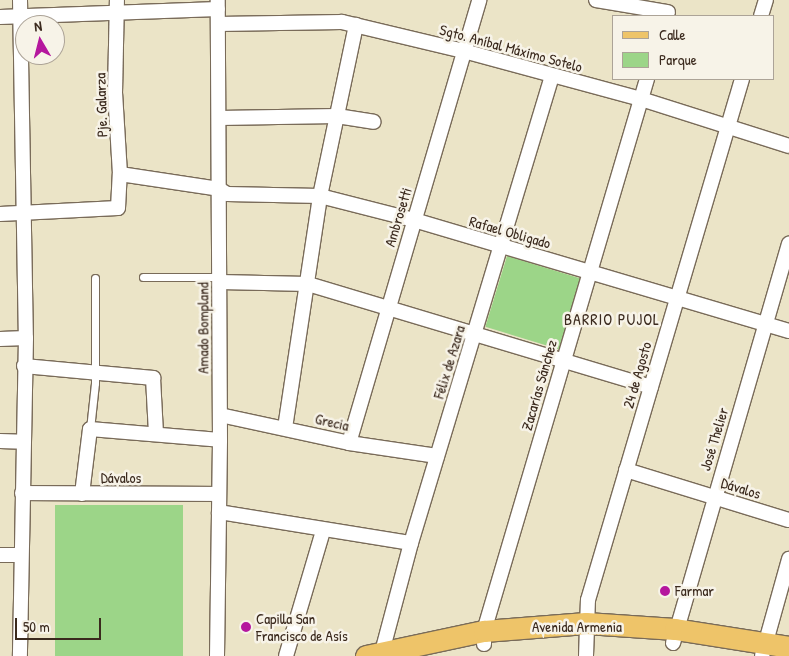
<!DOCTYPE html>
<html>
<head>
<meta charset="utf-8">
<style>
  body { margin:0 }
  #map { position:relative; width:789px; height:656px; overflow:hidden; background:#ebe4c7; font-family:"Patrick Hand",sans-serif }
  div>[style] { position:absolute }
  [style*='--x'] { left:calc(var(--x)*1px); top:calc(var(--y)*1px); width:calc(var(--w)*1px); rotate:calc(var(--a)*1deg) }
  .green>* { inset:0; background:#9cd588; transform-origin:0 0 }
  .roads { filter:drop-shadow(1px 0 #796b59) drop-shadow(-1px 0 #796b59) drop-shadow(0 1px #796b59) drop-shadow(0 -1px #796b59) }
  .lane>* { height:7px; margin:-3.5px; padding:0 3.5px; transform-origin:3.5px; border-radius:3.5px; background:#fff }
  .street>* { height:14px; margin:-7px; padding:0 7px; transform-origin:7px; border-radius:7px; background:#fff }
  .primary>* { height:21px; margin:-10.5px; padding:0 10.5px; transform-origin:10.5px; border-radius:10.5px; background:#eec469 }
  .dots>* { width:14px; height:14px; translate:-50% -50%; box-sizing:border-box; border:2px solid #f7f3e8; border-radius:50% }
  span { translate:-50% -50%; white-space:nowrap; text-align:center; line-height:1.15; -webkit-text-stroke:5px #f7f3e8; paint-order:stroke }
  .street-label { font-size:15px; color:#3b2a1e }
  .poi-label { font-size:15px; color:#3b2a1e }
  .left { translate:0 -50%; text-align:left }
  .neighbourhood-label { font-size:16px; color:#3b2a1e; letter-spacing:1px }
  .legend { position:absolute; left:612px; top:15px; width:162px; height:65px; box-sizing:border-box; background:#f7f3e8; border:1px solid #aca397; margin:0; padding:6px 9px; list-style:none; font-size:15px; color:#3b2a1e }
  .legend li { display:flex; align-items:center; gap:10px; height:25px }
  .legend b { width:25px; border:1px solid #aca397 }
  .north { position:absolute; left:15px; top:15px; width:50px; height:50px; box-sizing:border-box; background:#f7f3e8; border:1px solid #aca397; border-radius:50%; rotate:352deg; font-size:14px; font-weight:700; line-height:20px; text-align:center; color:#3b2a1e }
  .north::after { content:''; display:block; margin:auto; width:18px; height:22px; background:#b5179e; clip-path:polygon(50% 0,100% 100%,50% 72%,0 100%) }
  .scale { position:absolute; left:15px; top:618px; width:86px; height:22px; box-sizing:border-box; border:2px solid #3b2a1e; border-top:0; padding-left:6px; font-size:15px; line-height:18px; white-space:nowrap; color:#3b2a1e; -webkit-text-stroke:4px #f7f3e8; paint-order:stroke }
</style>
</head>
<body>
<div id="map">
  <div class="green">
    <i style="left:507px;top:256px;width:77px;height:74px;rotate:17deg"></i>
    <i style="left:183px;top:505px;width:151px;height:128px;rotate:90deg"></i>
  </div>
  <div class="roads">
    <div class="lane">
      <i style="--x:143;--y:277;--w:76;--a:0"></i>
      <i style="--x:90;--y:429;--w:46;--a:-83.8"></i>
      <i style="--x:95;--y:383;--w:105;--a:-90"></i>
    </div>
    <div class="street">
      <i style="--x:20;--y:0;--w:338;--a:89"></i>
      <i style="--x:26;--y:338;--w:318;--a:91.1"></i>
      <i style="--x:596;--y:0;--w:73;--a:9.5"></i>
      <i style="--x:761;--y:16;--w:17;--a:-73"></i>
      <i style="--x:0;--y:17;--w:218;--a:-2.1"></i>
      <i style="--x:218;--y:24;--w:124;--a:-0.9"></i>
      <i style="--x:342;--y:22;--w:125;--a:13.4"></i>
      <i style="--x:464;--y:51;--w:183;--a:15.2"></i>
      <i style="--x:641;--y:99;--w:155;--a:17.6"></i>
      <i style="--x:219;--y:118;--w:118;--a:-1"></i>
      <i style="--x:337;--y:116;--w:37;--a:9"></i>
      <i style="--x:120;--y:174;--w:100;--a:8.6"></i>
      <i style="--x:219;--y:189;--w:9;--a:32"></i>
      <i style="--x:227;--y:194;--w:93;--a:1.2"></i>
      <i style="--x:320;--y:196;--w:97;--a:14.3"></i>
      <i style="--x:414;--y:220;--w:391;--a:16.5"></i>
      <i style="--x:0;--y:214;--w:118;--a:-2.9"></i>
      <i style="--x:118;--y:208;--w:34;--a:-87"></i>
      <i style="--x:120;--y:174;--w:81;--a:-93.5"></i>
      <i style="--x:115;--y:93;--w:93;--a:-88.8"></i>
      <i style="--x:220;--y:282;--w:88;--a:1.3"></i>
      <i style="--x:308;--y:284;--w:358;--a:16.7"></i>
      <i style="--x:0;--y:339;--w:26;--a:-2"></i>
      <i style="--x:24;--y:366;--w:130;--a:5.3"></i>
      <i style="--x:153;--y:378;--w:55;--a:86.9"></i>
      <i style="--x:220;--y:415;--w:132;--a:12.2"></i>
      <i style="--x:349;--y:443;--w:89;--a:8.4"></i>
      <i style="--x:285;--y:428;--w:235;--a:-81.4"></i>
      <i style="--x:320;--y:196;--w:175;--a:-78.1"></i>
      <i style="--x:0;--y:441;--w:23;--a:2"></i>
      <i style="--x:349;--y:443;--w:462;--a:-73.6"></i>
      <i style="--x:626;--y:470;--w:170;--a:17.1"></i>
      <i style="--x:22;--y:493;--w:197;--a:0.3"></i>
      <i style="--x:82;--y:494;--w:65;--a:-83"></i>
      <i style="--x:90;--y:429;--w:130;--a:4.8"></i>
      <i style="--x:219;--y:512;--w:194;--a:9.2"></i>
      <i style="--x:0;--y:555;--w:20;--a:0"></i>
      <i style="--x:673;--y:643;--w:416;--a:-73.8"></i>
      <i style="--x:484;--y:644;--w:13;--a:-90"></i>
      <i style="--x:484;--y:631;--w:576;--a:-73.55"></i>
      <i style="--x:217;--y:656;--w:216;--a:-89.2"></i>
      <i style="--x:220;--y:440;--w:440;--a:-90.3"></i>
      <i style="--x:286;--y:656;--w:130;--a:-73.5"></i>
      <i style="--x:378;--y:656;--w:6;--a:-45"></i>
      <i style="--x:382;--y:652;--w:113;--a:-75.1"></i>
      <i style="--x:411;--y:543;--w:487;--a:-73.2"></i>
      <i style="--x:586;--y:656;--w:56;--a:-88"></i>
      <i style="--x:588;--y:600;--w:543;--a:-73.53"></i>
      <i style="--x:762;--y:656;--w:101;--a:-74.4"></i>
    </div>
    <div class="primary">
      <i style="--x:366;--y:656;--w:121;--a:-12"></i>
      <i style="--x:484;--y:631;--w:102;--a:-4.5"></i>
      <i style="--x:586;--y:623;--w:89;--a:3.9"></i>
      <i style="--x:675;--y:629;--w:115;--a:9"></i>
    </div>
  </div>
  <div class="dots">
    <i style="left:665px;top:591px;background:#b5179e"></i>
    <i style="left:246px;top:627px;background:#b5179e"></i>
  </div>
  <div class="street-label">
    <span style="left:511px;top:48px;rotate:15deg">Sgto. Aníbal Máximo Sotelo</span>
    <span style="left:101px;top:105px;rotate:-92deg">Pje. Galarza</span>
    <span style="left:398px;top:217px;rotate:-73deg">Ambrosetti</span>
    <span style="left:510px;top:232px;rotate:16deg">Rafael Obligado</span>
    <span style="left:203px;top:328px;rotate:-90deg">Amado Bompland</span>
    <span style="left:449px;top:362px;rotate:-73deg">Félix de Azara</span>
    <span style="left:637px;top:375px;rotate:-74deg">24 de Agosto</span>
    <span style="left:539px;top:385px;rotate:-74deg">Zacarías Sánchez</span>
    <span style="left:332px;top:422px;rotate:13deg">Grecia</span>
    <span style="left:714px;top:439px;rotate:-73deg">José Thelier</span>
    <span style="left:121px;top:478px">Dávalos</span>
    <span style="left:741px;top:488px;rotate:17deg">Dávalos</span>
    <span style="left:577px;top:627px">Avenida Armenia</span>
  </div>
  <div class="poi-label">
    <span class="left" style="left:675px;top:591px">Farmar</span>
    <span class="left" style="left:256px;top:627px">Capilla San<br>Francisco de Asís</span>
  </div>
  <div class="neighbourhood-label">
    <span style="left:612px;top:319px">BARRIO PUJOL</span>
  </div>
  <ul class="legend">
  <li><b style="height:6px;background:#eec469"></b>Calle</li>
  <li><b style="height:14px;background:#9cd588"></b>Parque</li>
  </ul>
  <div class="north">N</div>
  <div class="scale">50 m</div>
</div>
</body>
</html>
